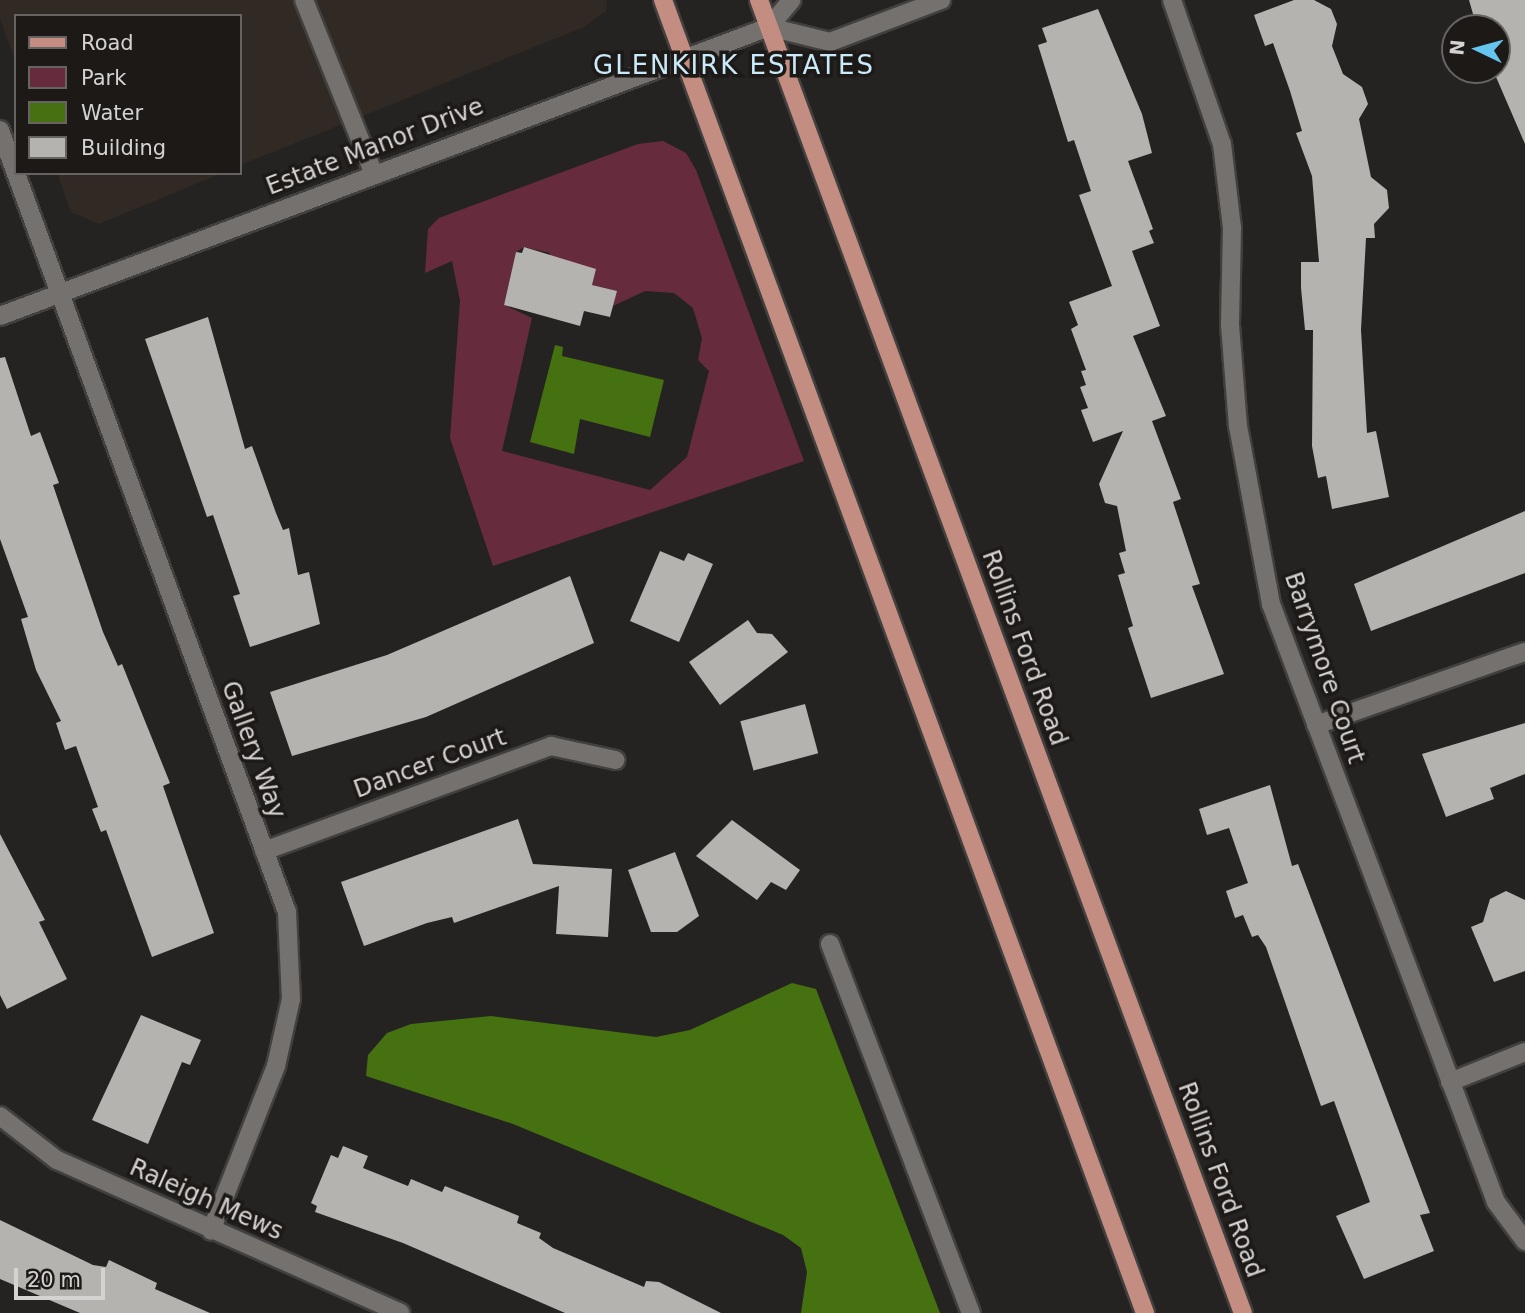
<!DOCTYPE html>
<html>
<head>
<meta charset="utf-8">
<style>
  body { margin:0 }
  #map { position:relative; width:1525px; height:1313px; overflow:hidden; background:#252321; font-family:"DejaVu Sans",sans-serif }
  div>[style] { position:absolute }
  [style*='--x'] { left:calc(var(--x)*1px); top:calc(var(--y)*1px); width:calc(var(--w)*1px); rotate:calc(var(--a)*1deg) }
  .built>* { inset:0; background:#312a24 }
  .green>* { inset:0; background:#662c3e }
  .water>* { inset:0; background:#467110 }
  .building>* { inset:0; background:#b4b3af; transform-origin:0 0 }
  .roads { filter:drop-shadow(2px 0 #42403e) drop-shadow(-2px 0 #42403e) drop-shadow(0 2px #42403e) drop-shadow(0 -2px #42403e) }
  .minor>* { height:18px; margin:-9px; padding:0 9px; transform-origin:9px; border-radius:9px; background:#74716e }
  .major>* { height:18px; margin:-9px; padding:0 9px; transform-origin:9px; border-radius:9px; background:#c38e81 }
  span { translate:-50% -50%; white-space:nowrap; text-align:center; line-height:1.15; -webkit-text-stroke:7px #1c1917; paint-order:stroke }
  .street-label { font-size:24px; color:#d5d3d2 }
  .neighbourhood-label { font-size:26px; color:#caeafa; letter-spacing:2px }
  .legend { position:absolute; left:14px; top:14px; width:228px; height:161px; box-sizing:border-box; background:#1c1917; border:2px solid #666362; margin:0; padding:9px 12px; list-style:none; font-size:21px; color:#d5d3d2 }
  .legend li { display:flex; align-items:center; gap:14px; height:35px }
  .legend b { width:35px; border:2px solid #666362 }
  .north { position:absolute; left:1441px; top:14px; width:70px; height:70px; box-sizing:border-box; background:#1c1917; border:2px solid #666362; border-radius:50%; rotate:275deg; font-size:19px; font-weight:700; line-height:28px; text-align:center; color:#d5d3d2 }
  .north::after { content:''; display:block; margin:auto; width:24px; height:32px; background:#65c5ee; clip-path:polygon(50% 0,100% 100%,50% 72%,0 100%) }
  .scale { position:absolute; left:14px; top:1268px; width:91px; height:32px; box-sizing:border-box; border:4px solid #d5d3d2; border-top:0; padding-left:9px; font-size:21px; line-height:24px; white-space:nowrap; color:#d5d3d2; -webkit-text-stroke:5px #1c1917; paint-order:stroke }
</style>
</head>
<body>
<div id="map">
  <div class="built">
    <i style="clip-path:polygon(0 0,607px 0,606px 11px,584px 27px,240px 165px,240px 16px,16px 16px,16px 62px,0 19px)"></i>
    <i style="clip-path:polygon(57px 173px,222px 173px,99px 224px,71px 212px)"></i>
  </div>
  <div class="green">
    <i style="clip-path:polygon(evenodd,663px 141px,686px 153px,696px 170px,804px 461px,493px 566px,450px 438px,460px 301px,452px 261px,425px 273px,428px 229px,439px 218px,638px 144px,663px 141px,524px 247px,550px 253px,548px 263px,595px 269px,592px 285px,616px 291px,613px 306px,645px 291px,674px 293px,693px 308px,702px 338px,698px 360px,709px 371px,687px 457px,650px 490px,502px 451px,532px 318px,504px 305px,516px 252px,524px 247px)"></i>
  </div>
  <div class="water">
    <i style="clip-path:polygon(555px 345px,563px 347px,562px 356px,664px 380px,650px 437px,580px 419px,574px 454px,530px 442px)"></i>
    <i style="clip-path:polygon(792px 983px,816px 989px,940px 1313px,801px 1313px,807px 1272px,801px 1248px,783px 1235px,513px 1124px,366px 1076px,368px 1055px,387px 1033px,411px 1024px,491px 1016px,656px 1037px,690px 1030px)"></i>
  </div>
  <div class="building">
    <i style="clip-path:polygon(1294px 0,1314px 0,1331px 9px,1337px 24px,1332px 46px,1343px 74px,1362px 87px,1368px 104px,1359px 119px,1371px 177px,1387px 190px,1389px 208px,1374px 224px,1375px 238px,1366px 238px,1361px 330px,1367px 433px,1376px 431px,1389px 497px,1332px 509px,1326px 476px,1318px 478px,1312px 446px,1313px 330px,1305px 330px,1301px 288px,1301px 262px,1319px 262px,1312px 176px,1296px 133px,1302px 131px,1290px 91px,1273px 43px,1265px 46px,1254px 15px)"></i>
    <i style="clip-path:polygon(1469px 0,1525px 0,1525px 144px,1493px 70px,1497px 28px,1477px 28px)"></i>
    <i style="clip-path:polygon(1098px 9px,1142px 114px,1152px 153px,1128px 161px,1153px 229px,1149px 231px,1154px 243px,1132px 251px,1160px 326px,1133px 336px,1166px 416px,1152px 421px,1181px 499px,1173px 502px,1200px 584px,1192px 586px,1224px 674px,1151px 698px,1128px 628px,1133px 626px,1118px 575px,1125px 573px,1119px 553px,1126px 551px,1117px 506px,1105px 503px,1099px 484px,1123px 431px,1093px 442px,1081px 410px,1088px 408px,1080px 387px,1086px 385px,1081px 371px,1086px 370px,1071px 329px,1078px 325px,1069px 302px,1112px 286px,1079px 195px,1091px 191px,1074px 140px,1068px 142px,1038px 45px,1047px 42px,1042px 28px)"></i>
    <i style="clip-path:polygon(524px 247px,596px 269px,592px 285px,617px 291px,610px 317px,584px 311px,580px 326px,504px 305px,516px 252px,522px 253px)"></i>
    <i style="clip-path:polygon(208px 317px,245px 449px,252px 446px,276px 513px,283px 530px,289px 528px,298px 575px,309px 572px,320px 624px,250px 647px,233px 596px,240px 594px,213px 515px,207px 517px,145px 339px)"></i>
    <i style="clip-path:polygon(5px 357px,31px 436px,40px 432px,59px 483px,53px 485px,103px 632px,118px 666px,122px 664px,170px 783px,163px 786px,214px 933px,152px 957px,106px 830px,101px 832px,92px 809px,98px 807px,76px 746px,65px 750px,56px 723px,61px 721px,36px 670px,21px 619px,28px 617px,0 539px,0 358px)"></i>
    <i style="clip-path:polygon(1525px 511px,1525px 573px,1371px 631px,1354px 584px)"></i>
    <i style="clip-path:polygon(660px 551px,684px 561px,688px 553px,713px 564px,679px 642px,630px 621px)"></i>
    <i style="clip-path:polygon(570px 576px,594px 643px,426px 717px,292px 756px,270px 692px,387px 655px)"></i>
    <i style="clip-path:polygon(748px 620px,757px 633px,772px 634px,788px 652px,720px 705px,689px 662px)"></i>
    <i style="left:805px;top:704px;width:51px;height:67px;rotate:75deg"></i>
    <i style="clip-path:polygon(1525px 723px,1525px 774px,1490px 788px,1494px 799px,1446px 817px,1422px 754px)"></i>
    <i style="clip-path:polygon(1270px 785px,1292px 866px,1298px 864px,1430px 1213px,1420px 1215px,1434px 1251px,1364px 1279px,1336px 1216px,1370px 1202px,1334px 1101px,1321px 1106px,1266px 947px,1258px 935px,1252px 937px,1243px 915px,1235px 918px,1226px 891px,1248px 883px,1229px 828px,1207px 835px,1199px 809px)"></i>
    <i style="clip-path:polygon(518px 819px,533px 864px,612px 869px,608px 937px,556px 934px,559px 886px,454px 923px,452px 917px,427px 923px,364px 946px,341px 882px)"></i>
    <i style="clip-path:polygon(732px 820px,800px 870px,786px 890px,771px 882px,757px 900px,696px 856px)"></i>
    <i style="clip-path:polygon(0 834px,45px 920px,39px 922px,67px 979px,7px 1009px,0 995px)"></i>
    <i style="clip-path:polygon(675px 852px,699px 916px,677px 932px,651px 932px,628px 870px)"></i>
    <i style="clip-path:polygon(1506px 891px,1525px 900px,1525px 971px,1494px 982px,1471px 927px,1483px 922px,1490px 899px)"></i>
    <i style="clip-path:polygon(141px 1015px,201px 1040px,190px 1065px,182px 1062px,148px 1144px,92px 1120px)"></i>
    <i style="clip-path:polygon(343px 1146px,368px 1156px,363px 1168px,408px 1186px,411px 1179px,442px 1192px,445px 1186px,519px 1216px,517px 1223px,541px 1233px,539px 1238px,553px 1248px,644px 1287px,646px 1281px,659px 1282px,721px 1313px,565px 1313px,403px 1243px,315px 1212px,317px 1206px,311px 1203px,331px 1155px,338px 1158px)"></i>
    <i style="clip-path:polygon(0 1220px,93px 1265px,106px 1267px,109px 1260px,157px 1283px,155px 1289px,210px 1313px,80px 1313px,0 1279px)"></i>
  </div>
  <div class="roads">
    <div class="minor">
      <i style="--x:304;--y:0;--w:188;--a:68.1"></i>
      <i style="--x:1172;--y:0;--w:152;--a:70.9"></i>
      <i style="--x:1222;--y:144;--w:85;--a:83.2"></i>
      <i style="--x:1232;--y:228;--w:97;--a:91.2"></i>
      <i style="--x:1230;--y:325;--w:101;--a:85.5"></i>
      <i style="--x:1238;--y:426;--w:181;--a:79.5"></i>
      <i style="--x:1271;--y:604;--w:639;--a:69.38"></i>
      <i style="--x:1496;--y:1202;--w:49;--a:53.4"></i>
      <i style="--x:769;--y:27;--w:63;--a:13.8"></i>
      <i style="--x:830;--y:42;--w:119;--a:-20.7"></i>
      <i style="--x:0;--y:130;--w:833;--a:69.85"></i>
      <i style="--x:287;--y:912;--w:87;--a:87.4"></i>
      <i style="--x:291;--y:999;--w:69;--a:102.6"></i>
      <i style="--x:276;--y:1066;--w:177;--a:111.5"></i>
      <i style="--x:0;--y:316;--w:822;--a:-20.6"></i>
      <i style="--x:769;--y:27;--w:35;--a:-50"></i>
      <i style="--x:1316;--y:725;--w:221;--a:-19.3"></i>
      <i style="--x:264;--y:851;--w:306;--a:-20.1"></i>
      <i style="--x:551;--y:746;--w:66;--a:12.3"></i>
      <i style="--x:830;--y:944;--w:395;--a:69.1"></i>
      <i style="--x:1450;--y:1082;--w:81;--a:-21.8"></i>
      <i style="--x:0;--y:1116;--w:72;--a:37.7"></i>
      <i style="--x:57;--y:1160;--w:376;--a:24"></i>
    </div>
    <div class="major">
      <i style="--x:663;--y:0;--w:1399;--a:69.84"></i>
      <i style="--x:759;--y:0;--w:1399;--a:69.77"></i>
    </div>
  </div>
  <div class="street-label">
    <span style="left:375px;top:147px;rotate:-21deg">Estate Manor Drive</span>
    <span style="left:1024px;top:648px;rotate:70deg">Rollins Ford Road</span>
    <span style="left:1324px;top:668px;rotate:71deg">Barrymore Court</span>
    <span style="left:253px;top:750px;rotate:70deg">Gallery Way</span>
    <span style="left:430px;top:764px;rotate:-20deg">Dancer Court</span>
    <span style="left:1220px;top:1180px;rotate:70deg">Rollins Ford Road</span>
    <span style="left:206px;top:1200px;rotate:24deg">Raleigh Mews</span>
  </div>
  <div class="neighbourhood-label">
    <span style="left:734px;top:66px">GLENKIRK ESTATES</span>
  </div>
  <ul class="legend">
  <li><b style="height:9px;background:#c38e81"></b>Road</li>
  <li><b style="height:19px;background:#662c3e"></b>Park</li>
  <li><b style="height:19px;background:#467110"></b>Water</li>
  <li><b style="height:19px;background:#b4b3af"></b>Building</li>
  </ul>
  <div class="north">N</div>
  <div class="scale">20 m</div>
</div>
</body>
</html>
